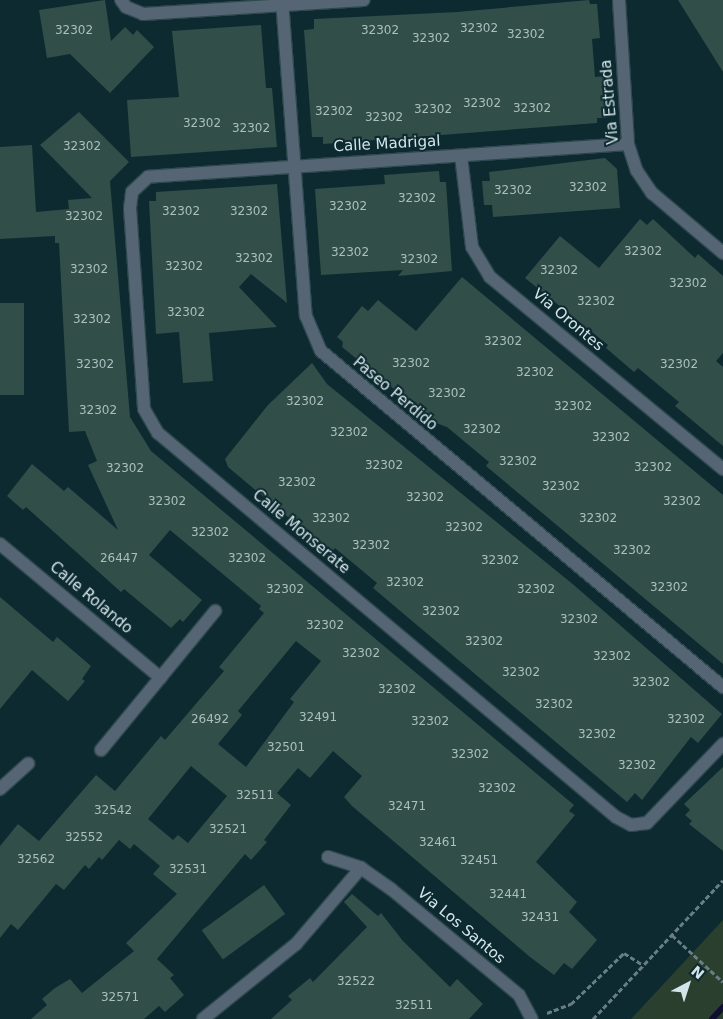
<!DOCTYPE html>
<html>
<head>
<meta charset="utf-8">
<style>
  body { margin:0 }
  #map { position:relative; width:723px; height:1019px; overflow:hidden; background:#0d2a31; font-family:"DejaVu Sans",sans-serif }
  div>[style] { position:absolute }
  [style*='--x'] { left:calc(var(--x)*1px); top:calc(var(--y)*1px); width:calc(var(--w)*1px); rotate:calc(var(--a)*1deg) }
  .green>* { inset:0; background:#2a3f2d }
  .stream>* { height:6px; margin:-3px; padding:0 3px; transform-origin:3px; border-radius:3px; background:#100e31 }
  .building>* { inset:0; background:#314e48; transform-origin:0 0 }
  .path>* { height:3px; margin-top:-1.5px; transform-origin:0; background:repeating-linear-gradient(90deg,#677e84 0 5px,transparent 0 7.5px) }
  .roads { filter:drop-shadow(1px 0 #2d484e) drop-shadow(-1px 0 #2d484e) drop-shadow(0 1px #2d484e) drop-shadow(0 -1px #2d484e) }
  .lane>* { height:12px; margin:-6px; padding:0 6px; transform-origin:6px; border-radius:6px; background:#566574 }
  .street>* { height:12px; margin:-6px; padding:0 6px; transform-origin:6px; border-radius:6px; background:#566574 }
  span { translate:-50% -50%; white-space:nowrap; text-align:center; line-height:1.15; -webkit-text-stroke:4px #0d2a31; paint-order:stroke }
  .number-label { font-size:12px; color:#abbfc1 }
  .number-label span { -webkit-text-stroke-width:0 }
  .street-label { font-size:15px; color:#d4e5e9 }
  .north { position:absolute; left:663px; top:959px; width:50px; height:50px; -webkit-text-stroke:4px #0d2a31; paint-order:stroke; rotate:40deg; font-size:14px; font-weight:700; line-height:20px; text-align:center; color:#d4e5e9 }
  .north::after { content:''; display:block; margin:auto; width:18px; height:22px; background:#d4e5e9; clip-path:polygon(50% 0,100% 100%,50% 72%,0 100%) }
</style>
</head>
<body>
<div id="map">
  <div class="green">
    <i style="clip-path:polygon(723px 920px,723px 1019px,631px 1019px,632px 1018px)"></i>
  </div>
  <div class="stream">
    <i style="--x:712;--y:1019;--w:16;--a:-47"></i>
  </div>
  <div class="building">
    <i style="clip-path:polygon(105px 0,111px 41px,125px 27px,133px 35px,137px 30px,154px 47px,110px 93px,70px 54px,47px 58px,39px 10px)"></i>
    <i style="clip-path:polygon(589px 0,590px 4px,597px 4px,600px 38px,592px 39px,595px 77px,604px 76px,607px 118px,597px 118px,597px 123px,323px 144px,323px 137px,312px 137px,304px 30px,314px 29px,314px 19px,457px 12px)"></i>
    <i style="clip-path:polygon(678px 0,723px 0,723px 72px)"></i>
    <i style="clip-path:polygon(261px 25px,266px 88px,272px 88px,277px 147px,131px 157px,127px 100px,179px 97px,172px 31px)"></i>
    <i style="clip-path:polygon(evenodd,79px 112px,129px 162px,110px 181px,130px 417px,151px 451px,574px 805px,569px 811px,575px 815px,536px 862px,577px 902px,569px 912px,597px 940px,572px 969px,564px 963px,554px 975px,530px 957px,352px 806px,344px 797px,362px 776px,333px 751px,310px 778px,298px 768px,277px 793px,291px 805px,264px 840px,267px 842px,251px 860px,245px 854px,157px 959px,174px 975px,170px 978px,184px 995px,165px 1012px,159px 1006px,144px 1019px,31px 1019px,47px 1005px,42px 999px,55px 988px,70px 979px,82px 993px,134px 951px,126px 943px,177px 894px,153px 874px,160px 866px,134px 844px,130px 849px,119px 840px,102px 860px,99px 857px,89px 869px,85px 865px,64px 890px,56px 884px,18px 930px,11px 924px,0 938px,0 846px,18px 824px,39px 841px,96px 775px,115px 791px,161px 736px,165px 740px,224px 671px,219px 667px,264px 613px,259px 609px,261px 606px,170px 530px,149px 555px,202px 600px,183px 622px,180px 619px,171px 628px,124px 589px,121px 592px,26px 507px,23px 510px,7px 496px,32px 464px,64px 491px,68px 487px,118px 530px,88px 465px,97px 461px,85px 431px,69px 432px,59px 243px,55px 243px,55px 236px,0 239px,0 147px,32px 145px,36px 212px,69px 209px,68px 200px,92px 198px,40px 145px,79px 112px,296px 641px,321px 661px,290px 699px,294px 702px,246px 767px,218px 744px,242px 715px,238px 711px,296px 641px,79px 112px,191px 766px,227px 796px,188px 843px,178px 835px,173px 840px,148px 819px,191px 766px)"></i>
    <i style="clip-path:polygon(605px 158px,617px 169px,620px 208px,493px 217px,492px 205px,484px 205px,482px 181px,490px 181px,489px 172px)"></i>
    <i style="clip-path:polygon(439px 171px,440px 182px,446px 182px,452px 271px,398px 276px,403px 270px,321px 275px,315px 189px,385px 184px,384px 175px)"></i>
    <i style="clip-path:polygon(277px 184px,287px 303px,251px 274px,239px 287px,277px 327px,209px 333px,213px 381px,183px 383px,179px 332px,156px 334px,149px 201px,156px 201px,156px 192px)"></i>
    <i style="clip-path:polygon(640px 219px,647px 225px,653px 219px,695px 258px,698px 254px,723px 276px,723px 353px,716px 361px,723px 367px,723px 446px,675px 406px,679px 402px,638px 368px,634px 372px,606px 348px,608px 345px,525px 278px,560px 236px,599px 268px)"></i>
    <i style="clip-path:polygon(462px 277px,723px 495px,723px 664px,486px 466px,489px 462px,447px 427px,436px 423px,342px 347px,343px 342px,337px 337px,362px 306px,368px 311px,378px 300px,416px 331px)"></i>
    <i style="left:0;top:303px;width:24px;height:92px"></i>
    <i style="clip-path:polygon(312px 363px,327px 384px,575px 586px,722px 714px,698px 743px,691px 737px,642px 800px,635px 793px,627px 802px,373px 588px,377px 583px,335px 548px,331px 553px,228px 467px,225px 459px,268px 405px)"></i>
    <i style="clip-path:polygon(0 597px,53px 642px,57px 637px,91px 666px,82px 679px,85px 681px,68px 701px,32px 670px,0 709px)"></i>
    <i style="clip-path:polygon(723px 767px,723px 851px,689px 824px,692px 821px,685px 815px,690px 810px,684px 804px)"></i>
    <i style="left:264px;top:885px;width:36px;height:77px;rotate:54deg"></i>
    <i style="clip-path:polygon(352px 894px,378px 916px,381px 913px,403px 941px,450px 987px,457px 979px,483px 1004px,469px 1019px,271px 1019px,292px 1000px,288px 996px,310px 978px,313px 982px,367px 927px,344px 902px)"></i>
  </div>
  <div class="path">
    <i style="--x:672;--y:935;--w:69;--a:42.7"></i>
    <i style="--x:547;--y:1013;--w:26;--a:-21"></i>
    <i style="--x:571;--y:1004;--w:74;--a:-43.9"></i>
    <i style="--x:624;--y:953;--w:22;--a:32"></i>
    <i style="--x:593;--y:1019;--w:190;--a:-46.9"></i>
  </div>
  <div class="roads">
    <div class="lane">
      <i style="--x:101;--y:750;--w:180;--a:-50.6"></i>
    </div>
    <div class="street">
      <i style="--x:121;--y:0;--w:9;--a:54"></i>
      <i style="--x:126;--y:7;--w:18;--a:22"></i>
      <i style="--x:143;--y:14;--w:221;--a:-3.6"></i>
      <i style="--x:282;--y:0;--w:317;--a:85.7"></i>
      <i style="--x:306;--y:316;--w:38;--a:67"></i>
      <i style="--x:321;--y:351;--w:524;--a:39.89"></i>
      <i style="--x:619;--y:0;--w:144;--a:86.4"></i>
      <i style="--x:628;--y:144;--w:28;--a:72"></i>
      <i style="--x:637;--y:171;--w:27;--a:56"></i>
      <i style="--x:652;--y:193;--w:93;--a:40.2"></i>
      <i style="--x:628;--y:144;--w:481;--a:176.1"></i>
      <i style="--x:148;--y:177;--w:22;--a:137"></i>
      <i style="--x:132;--y:192;--w:16;--a:97"></i>
      <i style="--x:130;--y:208;--w:201;--a:86"></i>
      <i style="--x:144;--y:409;--w:28;--a:60"></i>
      <i style="--x:158;--y:433;--w:598;--a:39.98"></i>
      <i style="--x:616;--y:817;--w:17;--a:28"></i>
      <i style="--x:631;--y:825;--w:16;--a:-7"></i>
      <i style="--x:647;--y:823;--w:110;--a:-46.1"></i>
      <i style="--x:461;--y:156;--w:92;--a:83.1"></i>
      <i style="--x:472;--y:247;--w:35;--a:59"></i>
      <i style="--x:490;--y:277;--w:302;--a:39.5"></i>
      <i style="--x:0;--y:544;--w:209;--a:39.8"></i>
      <i style="--x:0;--y:789;--w:38;--a:-42"></i>
      <i style="--x:328;--y:857;--w:35;--a:18"></i>
      <i style="--x:361;--y:868;--w:37;--a:35"></i>
      <i style="--x:391;--y:889;--w:166;--a:39.6"></i>
      <i style="--x:519;--y:995;--w:27;--a:62"></i>
      <i style="--x:203;--y:1019;--w:119;--a:-38.9"></i>
      <i style="--x:296;--y:944;--w:100;--a:-49.5"></i>
    </div>
  </div>
  <div class="number-label">
    <span style="left:479px;top:29px">32302</span>
    <span style="left:74px;top:31px">32302</span>
    <span style="left:380px;top:31px">32302</span>
    <span style="left:526px;top:35px">32302</span>
    <span style="left:431px;top:39px">32302</span>
    <span style="left:482px;top:104px">32302</span>
    <span style="left:532px;top:109px">32302</span>
    <span style="left:433px;top:110px">32302</span>
    <span style="left:334px;top:112px">32302</span>
    <span style="left:384px;top:118px">32302</span>
    <span style="left:202px;top:124px">32302</span>
    <span style="left:251px;top:129px">32302</span>
    <span style="left:82px;top:147px">32302</span>
    <span style="left:588px;top:188px">32302</span>
    <span style="left:513px;top:191px">32302</span>
    <span style="left:417px;top:199px">32302</span>
    <span style="left:348px;top:207px">32302</span>
    <span style="left:181px;top:212px">32302</span>
    <span style="left:249px;top:212px">32302</span>
    <span style="left:84px;top:217px">32302</span>
    <span style="left:643px;top:252px">32302</span>
    <span style="left:350px;top:253px">32302</span>
    <span style="left:254px;top:259px">32302</span>
    <span style="left:419px;top:260px">32302</span>
    <span style="left:184px;top:267px">32302</span>
    <span style="left:89px;top:270px">32302</span>
    <span style="left:559px;top:271px">32302</span>
    <span style="left:688px;top:284px">32302</span>
    <span style="left:596px;top:302px">32302</span>
    <span style="left:186px;top:313px">32302</span>
    <span style="left:92px;top:320px">32302</span>
    <span style="left:503px;top:342px">32302</span>
    <span style="left:411px;top:364px">32302</span>
    <span style="left:95px;top:365px">32302</span>
    <span style="left:679px;top:365px">32302</span>
    <span style="left:535px;top:373px">32302</span>
    <span style="left:447px;top:394px">32302</span>
    <span style="left:305px;top:402px">32302</span>
    <span style="left:573px;top:407px">32302</span>
    <span style="left:98px;top:411px">32302</span>
    <span style="left:482px;top:430px">32302</span>
    <span style="left:349px;top:433px">32302</span>
    <span style="left:611px;top:438px">32302</span>
    <span style="left:518px;top:462px">32302</span>
    <span style="left:384px;top:466px">32302</span>
    <span style="left:653px;top:468px">32302</span>
    <span style="left:125px;top:469px">32302</span>
    <span style="left:297px;top:483px">32302</span>
    <span style="left:561px;top:487px">32302</span>
    <span style="left:425px;top:498px">32302</span>
    <span style="left:167px;top:502px">32302</span>
    <span style="left:682px;top:502px">32302</span>
    <span style="left:331px;top:519px">32302</span>
    <span style="left:598px;top:519px">32302</span>
    <span style="left:464px;top:528px">32302</span>
    <span style="left:210px;top:533px">32302</span>
    <span style="left:371px;top:546px">32302</span>
    <span style="left:632px;top:551px">32302</span>
    <span style="left:119px;top:559px">26447</span>
    <span style="left:247px;top:559px">32302</span>
    <span style="left:500px;top:561px">32302</span>
    <span style="left:405px;top:583px">32302</span>
    <span style="left:669px;top:588px">32302</span>
    <span style="left:285px;top:590px">32302</span>
    <span style="left:536px;top:590px">32302</span>
    <span style="left:441px;top:612px">32302</span>
    <span style="left:579px;top:620px">32302</span>
    <span style="left:325px;top:626px">32302</span>
    <span style="left:484px;top:642px">32302</span>
    <span style="left:361px;top:654px">32302</span>
    <span style="left:612px;top:657px">32302</span>
    <span style="left:521px;top:673px">32302</span>
    <span style="left:651px;top:683px">32302</span>
    <span style="left:397px;top:690px">32302</span>
    <span style="left:554px;top:705px">32302</span>
    <span style="left:318px;top:718px">32491</span>
    <span style="left:210px;top:720px">26492</span>
    <span style="left:686px;top:720px">32302</span>
    <span style="left:430px;top:722px">32302</span>
    <span style="left:597px;top:735px">32302</span>
    <span style="left:286px;top:748px">32501</span>
    <span style="left:470px;top:755px">32302</span>
    <span style="left:637px;top:766px">32302</span>
    <span style="left:497px;top:789px">32302</span>
    <span style="left:255px;top:796px">32511</span>
    <span style="left:407px;top:807px">32471</span>
    <span style="left:113px;top:811px">32542</span>
    <span style="left:228px;top:830px">32521</span>
    <span style="left:84px;top:838px">32552</span>
    <span style="left:438px;top:843px">32461</span>
    <span style="left:36px;top:860px">32562</span>
    <span style="left:479px;top:861px">32451</span>
    <span style="left:188px;top:870px">32531</span>
    <span style="left:508px;top:895px">32441</span>
    <span style="left:540px;top:918px">32431</span>
    <span style="left:356px;top:982px">32522</span>
    <span style="left:120px;top:998px">32571</span>
    <span style="left:414px;top:1006px">32511</span>
  </div>
  <div class="street-label">
    <span style="left:610px;top:102px;rotate:-95deg">Via Estrada</span>
    <span style="left:387px;top:144px;rotate:-3deg">Calle Madrigal</span>
    <span style="left:568px;top:320px;rotate:40deg">Via Orontes</span>
    <span style="left:395px;top:394px;rotate:40deg">Paseo Perdido</span>
    <span style="left:301px;top:532px;rotate:40deg">Calle Monserate</span>
    <span style="left:91px;top:598px;rotate:40deg">Calle Rolando</span>
    <span style="left:461px;top:926px;rotate:40deg">Via Los Santos</span>
  </div>
  <div class="north">N</div>
</div>
</body>
</html>
